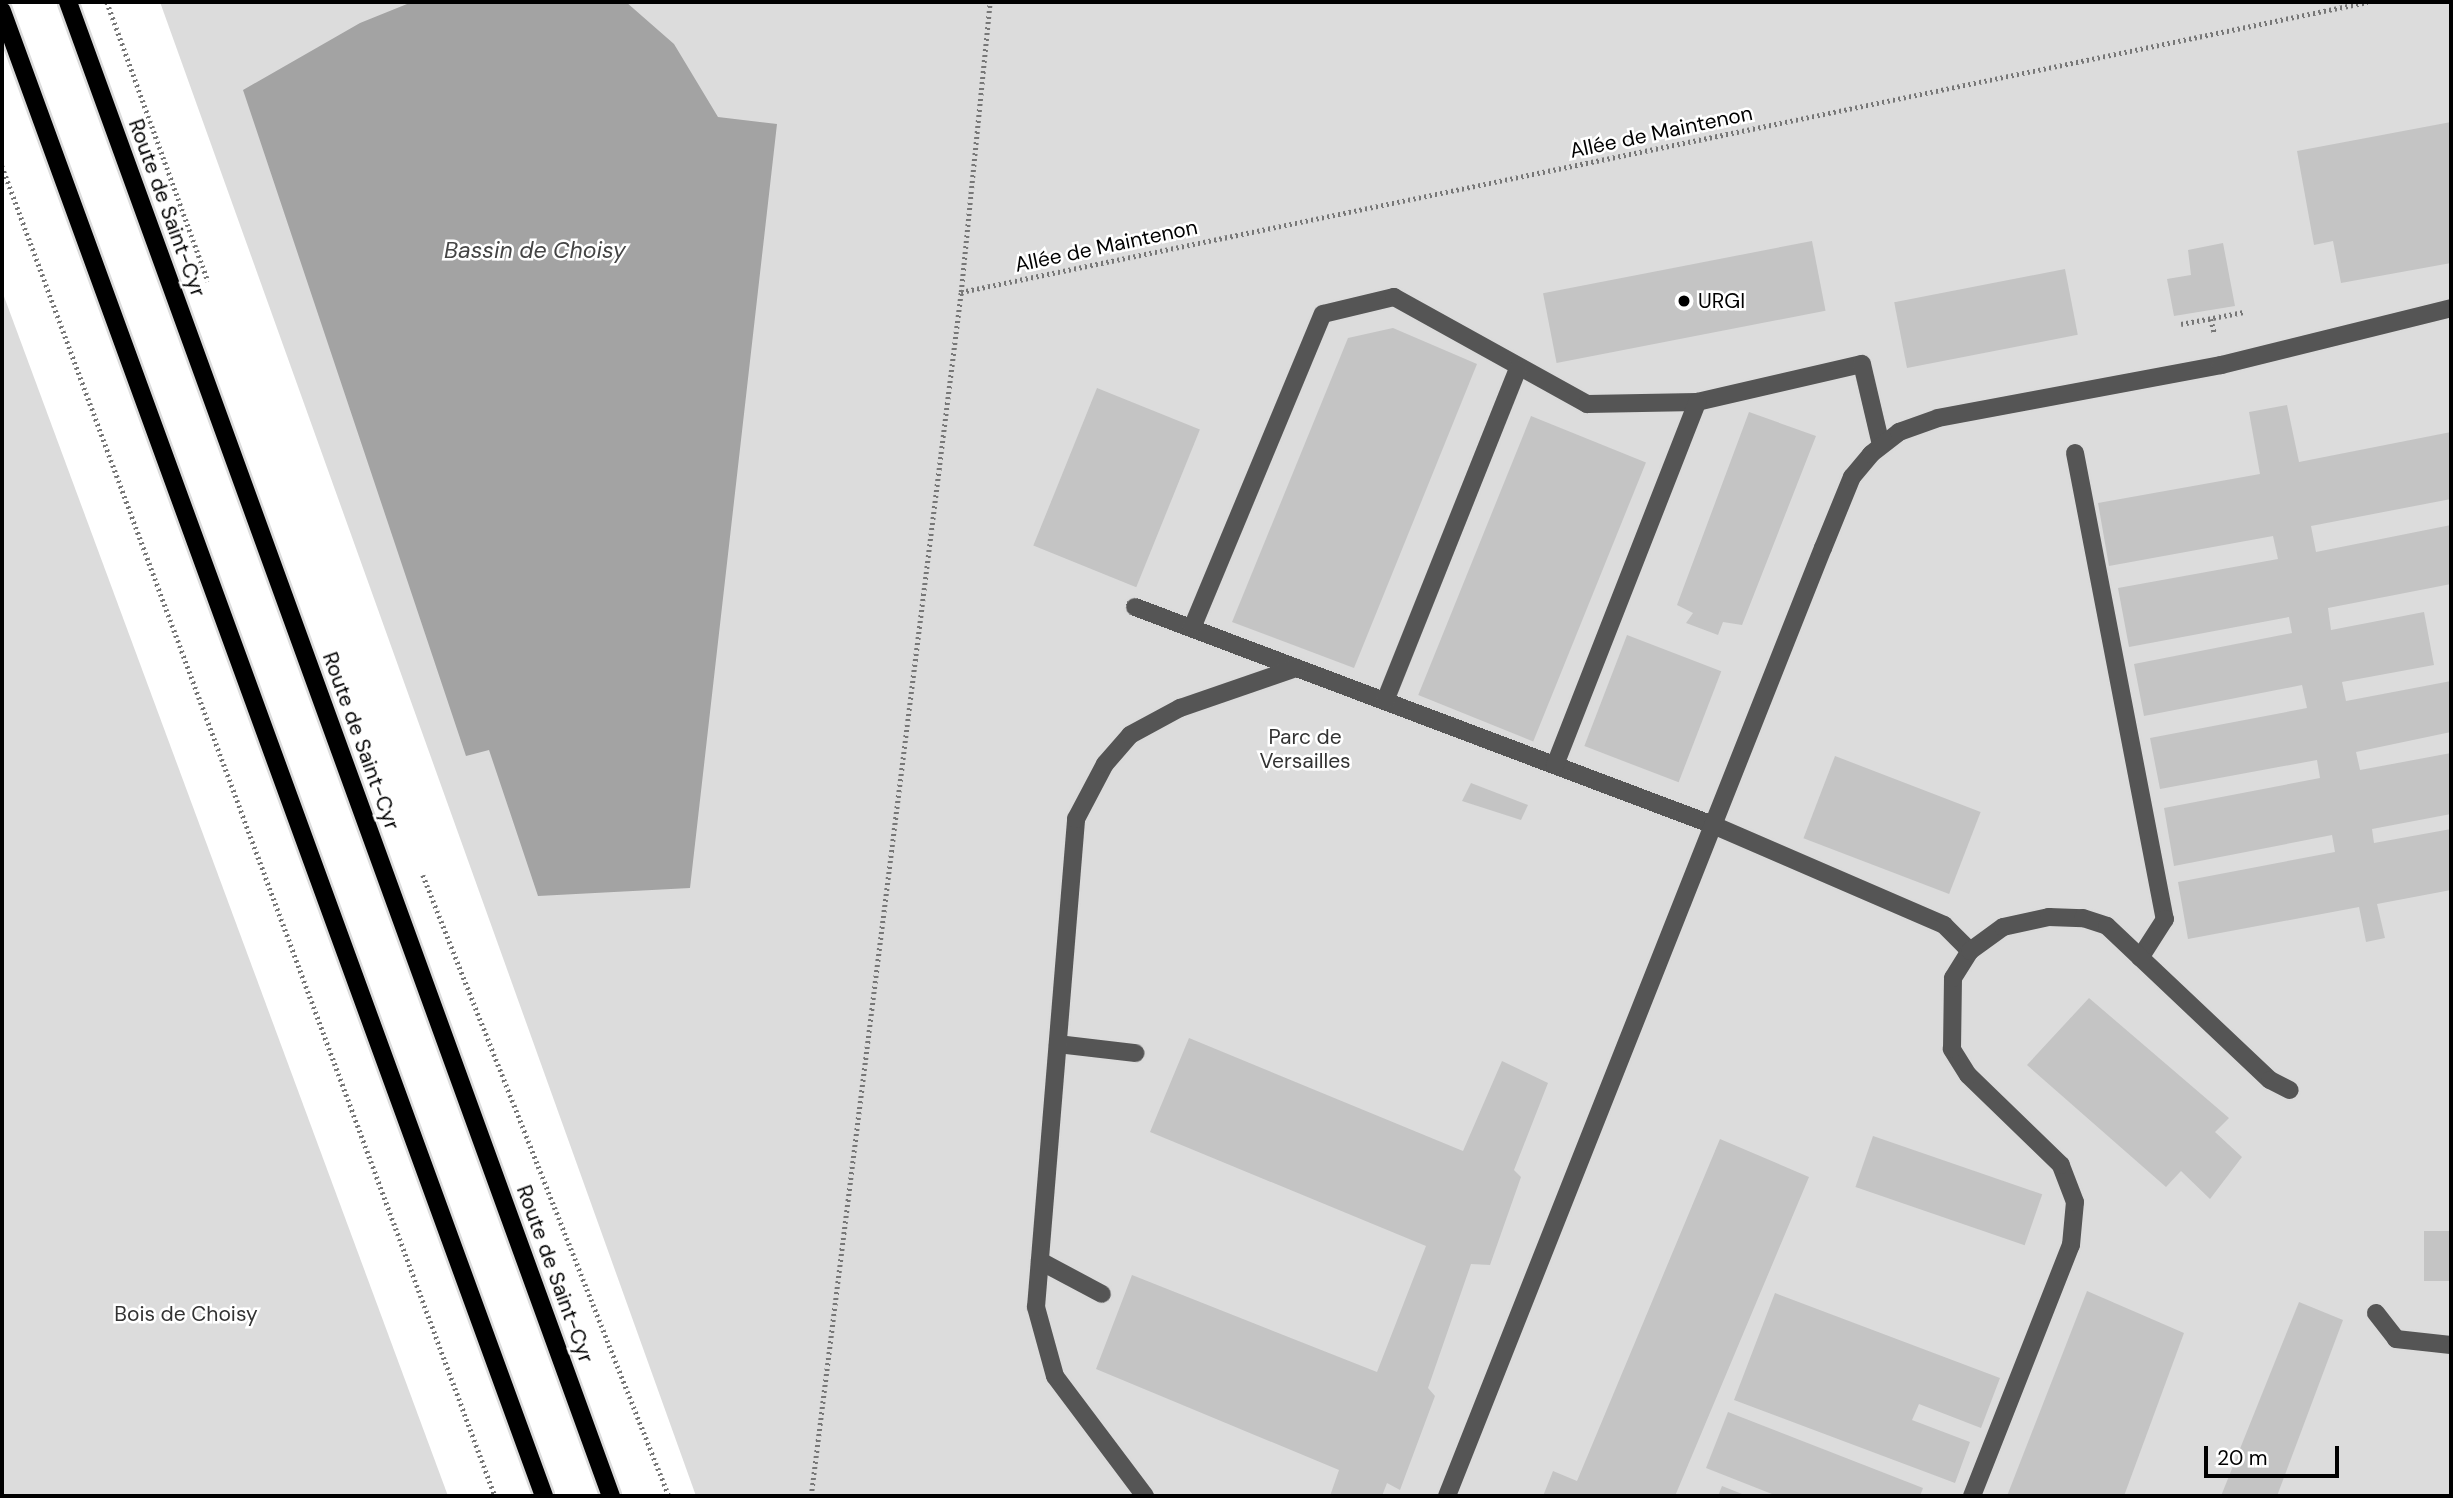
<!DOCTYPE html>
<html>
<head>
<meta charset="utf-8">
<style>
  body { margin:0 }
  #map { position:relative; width:2453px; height:1498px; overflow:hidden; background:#fff; font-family:"DM Sans",sans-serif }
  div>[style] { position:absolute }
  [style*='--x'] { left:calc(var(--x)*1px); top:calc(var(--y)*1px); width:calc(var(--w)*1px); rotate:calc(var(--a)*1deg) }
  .green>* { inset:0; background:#dcdcdc }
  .water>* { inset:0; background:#a3a3a3 }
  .building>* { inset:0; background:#c4c4c4; transform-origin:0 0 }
  .path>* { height:4.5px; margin-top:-2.25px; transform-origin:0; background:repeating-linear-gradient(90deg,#777 0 2px,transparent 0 5.5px) }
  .roads { filter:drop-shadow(2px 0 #dbdbdb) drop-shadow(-2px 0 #dbdbdb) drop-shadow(0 2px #dbdbdb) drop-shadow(0 -2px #dbdbdb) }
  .minor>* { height:18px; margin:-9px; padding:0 9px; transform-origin:9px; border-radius:9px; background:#555 }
  .major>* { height:18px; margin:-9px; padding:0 9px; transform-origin:9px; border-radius:9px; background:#000 }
  .dots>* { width:19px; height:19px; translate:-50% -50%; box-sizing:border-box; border:4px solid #fff; border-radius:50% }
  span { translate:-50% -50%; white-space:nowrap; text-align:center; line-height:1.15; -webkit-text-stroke:5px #fff; paint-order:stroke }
  .street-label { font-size:21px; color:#000 }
  .poi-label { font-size:21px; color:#000 }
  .left { translate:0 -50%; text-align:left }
  .park-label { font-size:21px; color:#333 }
  .water-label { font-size:23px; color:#444; font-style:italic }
  .frame { position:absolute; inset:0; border:4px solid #000; pointer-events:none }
  .scale { position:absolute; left:2204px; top:1446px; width:135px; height:32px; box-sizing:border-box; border:4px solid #000; border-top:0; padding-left:9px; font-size:21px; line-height:24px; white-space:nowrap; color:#000; -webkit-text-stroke:5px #fff; paint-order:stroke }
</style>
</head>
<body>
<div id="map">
  <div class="green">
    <i style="clip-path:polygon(160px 2px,2451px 2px,2451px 1496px,696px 1496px)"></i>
    <i style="clip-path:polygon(2px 291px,448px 1496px,2px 1496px)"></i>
  </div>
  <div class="water">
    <i style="clip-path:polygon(412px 2px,626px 2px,674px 44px,718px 117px,777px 124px,690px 888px,538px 896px,489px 750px,466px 756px,243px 90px,360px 23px)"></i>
  </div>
  <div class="building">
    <i style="clip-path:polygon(2451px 122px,2451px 263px,2341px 283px,2333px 241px,2314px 245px,2297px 151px)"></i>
    <i style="left:1812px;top:241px;width:71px;height:274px;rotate:79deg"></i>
    <i style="clip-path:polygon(2223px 243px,2235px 306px,2174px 316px,2167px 279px,2191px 275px,2188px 250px)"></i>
    <i style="left:2065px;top:269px;width:67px;height:174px;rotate:79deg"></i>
    <i style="clip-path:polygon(1393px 328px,1477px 364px,1354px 668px,1232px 622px,1348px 338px)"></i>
    <i style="left:1097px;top:388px;width:111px;height:170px;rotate:22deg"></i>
    <i style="clip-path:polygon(2287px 405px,2299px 462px,2451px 432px,2451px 499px,2311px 526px,2316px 552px,2451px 525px,2451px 584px,2328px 608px,2331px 630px,2424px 612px,2434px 665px,2342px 682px,2346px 701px,2451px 681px,2451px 732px,2356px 752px,2360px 770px,2451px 753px,2451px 814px,2372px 829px,2374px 843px,2451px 829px,2451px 890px,2377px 904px,2385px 938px,2366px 942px,2359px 907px,2188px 939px,2178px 882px,2335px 852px,2332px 835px,2174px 866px,2164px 808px,2320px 778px,2317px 760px,2160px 789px,2150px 738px,2307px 708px,2302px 685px,2144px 716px,2134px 664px,2292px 633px,2289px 617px,2129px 647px,2118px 588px,2278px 559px,2273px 536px,2109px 566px,2098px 503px,2260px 474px,2249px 412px)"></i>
    <i style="clip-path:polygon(1749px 412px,1816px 436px,1742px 625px,1723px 622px,1718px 635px,1686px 623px,1693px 613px,1677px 605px)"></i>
    <i style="left:1531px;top:416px;width:124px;height:301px;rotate:22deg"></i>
    <i style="left:1627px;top:635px;width:101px;height:119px;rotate:21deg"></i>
    <i style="left:1835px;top:756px;width:156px;height:88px;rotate:21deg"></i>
    <i style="clip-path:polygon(1471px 783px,1528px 805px,1521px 820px,1462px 801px)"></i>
    <i style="clip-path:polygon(2089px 998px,2229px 1118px,2215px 1132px,2242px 1157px,2210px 1199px,2181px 1171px,2166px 1187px,2027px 1065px)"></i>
    <i style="clip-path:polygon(1189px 1038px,1463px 1151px,1502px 1061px,1548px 1083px,1514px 1170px,1521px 1177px,1490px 1265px,1471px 1264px,1428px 1388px,1435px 1396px,1400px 1490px,1387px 1483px,1382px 1496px,1330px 1496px,1339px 1470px,1096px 1369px,1132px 1275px,1377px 1372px,1426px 1246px,1150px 1132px)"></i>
    <i style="left:1873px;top:1136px;width:179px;height:54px;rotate:19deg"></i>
    <i style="clip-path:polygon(1720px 1139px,1809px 1177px,1675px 1496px,1543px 1496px,1553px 1471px,1577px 1481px)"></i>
    <i style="left:2424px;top:1231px;width:27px;height:50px"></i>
    <i style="clip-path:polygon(2087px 1291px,2184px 1333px,2124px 1496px,2007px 1496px)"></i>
    <i style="clip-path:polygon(1775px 1293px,2000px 1378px,1981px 1428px,1919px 1404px,1912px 1420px,1970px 1442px,1955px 1483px,1734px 1400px)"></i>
    <i style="clip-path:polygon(2299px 1302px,2343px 1320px,2277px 1496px,2221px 1496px)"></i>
    <i style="clip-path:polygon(1728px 1412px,1923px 1488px,1920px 1496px,1777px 1496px,1706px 1468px)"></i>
    <i style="clip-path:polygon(1722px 1486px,1747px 1496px,1718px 1496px)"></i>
  </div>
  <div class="path">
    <i style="--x:107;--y:2;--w:297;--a:70.1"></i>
    <i style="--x:2;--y:166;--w:1418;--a:69.66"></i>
    <i style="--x:961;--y:292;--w:1436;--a:-11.65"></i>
    <i style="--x:2211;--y:319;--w:16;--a:76"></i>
    <i style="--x:2181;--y:324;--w:64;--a:-10.8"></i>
    <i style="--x:423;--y:875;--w:668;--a:68.39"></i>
    <i style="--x:811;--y:1496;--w:1213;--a:-82.9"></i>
    <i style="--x:961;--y:292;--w:291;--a:-84.3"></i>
  </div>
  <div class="roads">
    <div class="minor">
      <i style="--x:2075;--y:453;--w:475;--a:79.1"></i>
      <i style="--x:2165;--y:919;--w:46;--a:122.7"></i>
      <i style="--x:1135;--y:607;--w:618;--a:20.66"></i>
      <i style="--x:1713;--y:825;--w:252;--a:23.4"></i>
      <i style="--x:1944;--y:925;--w:37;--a:45"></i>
      <i style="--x:1192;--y:628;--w:340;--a:-67.4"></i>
      <i style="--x:1323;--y:314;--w:73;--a:-13.5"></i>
      <i style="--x:1394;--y:297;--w:221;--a:29"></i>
      <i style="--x:1587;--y:404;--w:110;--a:-1"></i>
      <i style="--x:1697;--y:402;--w:169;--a:-13"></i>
      <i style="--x:1862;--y:364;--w:83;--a:76.8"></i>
      <i style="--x:1385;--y:701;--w:358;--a:-68.2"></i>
      <i style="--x:1555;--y:765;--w:390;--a:-68.6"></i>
      <i style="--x:1058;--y:1044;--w:78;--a:6.7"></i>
      <i style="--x:1040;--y:1261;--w:70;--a:28"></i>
      <i style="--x:2376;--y:1313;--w:33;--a:52"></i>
      <i style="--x:2396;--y:1339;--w:55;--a:6.2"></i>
      <i style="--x:1145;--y:1496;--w:150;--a:-126.9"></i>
      <i style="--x:1055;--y:1376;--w:72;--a:-105.4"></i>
      <i style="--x:1036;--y:1307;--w:490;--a:-85.3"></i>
      <i style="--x:1076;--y:819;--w:62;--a:-62.2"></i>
      <i style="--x:1105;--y:764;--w:38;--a:-49"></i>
      <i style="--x:1130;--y:735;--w:57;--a:-28.4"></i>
      <i style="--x:1180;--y:708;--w:123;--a:-19"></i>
      <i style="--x:1447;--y:1496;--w:1020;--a:-68.37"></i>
      <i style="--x:1823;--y:548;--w:77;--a:-67.8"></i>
      <i style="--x:1852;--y:477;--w:30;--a:-50"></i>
      <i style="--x:1871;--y:454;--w:36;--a:-38"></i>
      <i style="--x:1899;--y:432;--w:41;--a:-19.7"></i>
      <i style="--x:1938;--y:418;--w:288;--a:-10.6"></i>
      <i style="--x:2221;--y:365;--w:237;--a:-13.9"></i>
      <i style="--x:1972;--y:1496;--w:270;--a:-68.5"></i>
      <i style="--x:2071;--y:1245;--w:43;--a:-84.7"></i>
      <i style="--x:2075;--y:1202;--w:40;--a:-111"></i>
      <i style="--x:2061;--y:1165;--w:129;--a:-135.9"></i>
      <i style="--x:1968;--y:1075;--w:31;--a:-122"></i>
      <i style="--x:1952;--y:1049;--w:71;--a:-89.2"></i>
      <i style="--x:1953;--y:978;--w:32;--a:-58"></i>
      <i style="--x:1970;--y:951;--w:41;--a:-36"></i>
      <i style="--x:2003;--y:927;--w:47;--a:-12.3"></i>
      <i style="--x:2049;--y:917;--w:34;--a:2"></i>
      <i style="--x:2083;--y:918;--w:25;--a:18"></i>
      <i style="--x:2107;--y:926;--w:224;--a:43.4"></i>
      <i style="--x:2270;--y:1080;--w:22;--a:27"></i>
    </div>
    <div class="major">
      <i style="--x:68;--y:2;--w:1590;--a:70.03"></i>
      <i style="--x:2;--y:11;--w:1581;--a:69.95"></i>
    </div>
  </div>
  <div class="dots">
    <i style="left:1684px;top:301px;background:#000"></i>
  </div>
  <div class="street-label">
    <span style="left:1661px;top:132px;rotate:-12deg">Allée de Maintenon</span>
    <span style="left:167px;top:208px;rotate:70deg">Route de Saint-Cyr</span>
    <span style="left:1106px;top:246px;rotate:-12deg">Allée de Maintenon</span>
    <span style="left:361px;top:741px;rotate:70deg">Route de Saint-Cyr</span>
    <span style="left:555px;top:1274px;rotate:70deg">Route de Saint-Cyr</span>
  </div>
  <div class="poi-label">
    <span class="left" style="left:1698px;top:301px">URGI</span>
  </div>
  <div class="park-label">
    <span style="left:1305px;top:749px">Parc de<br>Versailles</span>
    <span style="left:186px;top:1314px">Bois de Choisy</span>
  </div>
  <div class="water-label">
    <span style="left:535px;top:250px">Bassin de Choisy</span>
  </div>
  <div class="frame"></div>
  <div class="scale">20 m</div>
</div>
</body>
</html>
